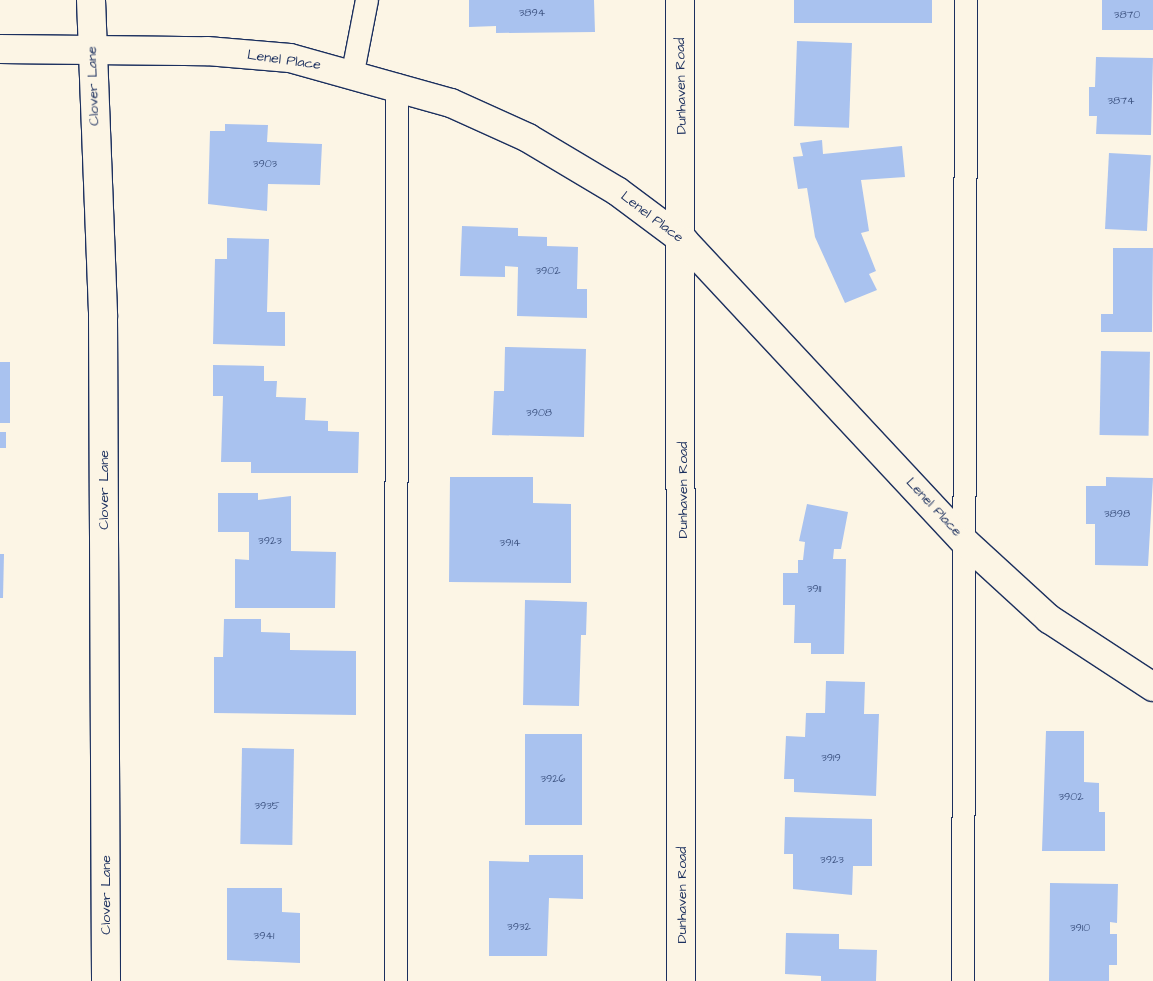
<!DOCTYPE html>
<html>
<head>
<meta charset="utf-8">
<style>
  body { margin:0 }
  #map { position:relative; width:1153px; height:981px; overflow:hidden; background:#fcf5e5; font-family:"Architects Daughter",sans-serif }
  div>[style] { position:absolute }
  [style*='--x'] { left:calc(var(--x)*1px); top:calc(var(--y)*1px); width:calc(var(--w)*1px); rotate:calc(var(--a)*1deg) }
  .building>* { inset:0; background:#a9c2ef; transform-origin:0 0 }
  .roads { filter:drop-shadow(1px 0 #1b2f5e) drop-shadow(-1px 0 #1b2f5e) drop-shadow(0 1px #1b2f5e) drop-shadow(0 -1px #1b2f5e) }
  .service>* { height:22px; margin:-11px; padding:0 11px; transform-origin:11px; border-radius:11px; background:#fcf5e5 }
  .minor>* { height:28px; margin:-14px; padding:0 14px; transform-origin:14px; border-radius:14px; background:#fcf5e5 }
  span { translate:-50% -50%; white-space:nowrap; text-align:center; line-height:1.15; -webkit-text-stroke:4px #fcf5e5; paint-order:stroke }
  .number-label { font-size:11px; color:#3e5482 }
  .number-label span { -webkit-text-stroke-width:0 }
  .street-label { font-size:14px; color:#1b2f5e }
</style>
</head>
<body>
<div id="map">
  <div class="building">
    <i style="clip-path:polygon(469px 0,594px 0,595px 32px,496px 33px,496px 26px,469px 27px)"></i>
    <i style="left:794px;top:0;width:138px;height:23px"></i>
    <i style="left:1102px;top:0;width:51px;height:30px"></i>
    <i style="left:797px;top:41px;width:55px;height:85px;rotate:2deg"></i>
    <i style="clip-path:polygon(1096px 57px,1153px 58px,1151px 135px,1096px 134px,1097px 116px,1089px 116px,1089px 87px,1095px 87px)"></i>
    <i style="clip-path:polygon(225px 124px,268px 125px,267px 142px,322px 144px,320px 185px,268px 184px,267px 211px,208px 204px,210px 131px,225px 131px)"></i>
    <i style="clip-path:polygon(822px 140px,823px 154px,902px 146px,905px 177px,861px 180px,869px 231px,861px 233px,876px 271px,869px 274px,877px 290px,845px 303px,815px 237px,807px 188px,798px 189px,793px 157px,803px 156px,800px 143px)"></i>
    <i style="left:1109px;top:153px;width:42px;height:76px;rotate:3deg"></i>
    <i style="clip-path:polygon(462px 226px,518px 228px,518px 236px,547px 237px,547px 246px,578px 247px,577px 289px,587px 289px,587px 318px,517px 316px,518px 267px,505px 266px,505px 277px,460px 276px)"></i>
    <i style="clip-path:polygon(227px 238px,269px 239px,267px 312px,285px 312px,285px 346px,213px 344px,215px 259px,227px 259px)"></i>
    <i style="clip-path:polygon(1113px 248px,1153px 248px,1152px 332px,1101px 332px,1101px 314px,1113px 314px)"></i>
    <i style="clip-path:polygon(505px 347px,586px 349px,584px 437px,492px 435px,494px 391px,504px 391px)"></i>
    <i style="left:1101px;top:351px;width:49px;height:84px;rotate:1deg"></i>
    <i style="left:0;top:362px;width:10px;height:61px"></i>
    <i style="clip-path:polygon(213px 365px,264px 366px,264px 381px,277px 381px,276px 397px,306px 398px,305px 420px,328px 421px,328px 431px,359px 432px,358px 473px,251px 473px,251px 462px,221px 462px,223px 396px,213px 396px)"></i>
    <i style="left:0;top:432px;width:6px;height:16px"></i>
    <i style="clip-path:polygon(450px 477px,533px 477px,533px 503px,571px 504px,571px 583px,449px 582px)"></i>
    <i style="clip-path:polygon(1106px 477px,1153px 478px,1148px 566px,1095px 565px,1095px 524px,1086px 524px,1086px 486px,1106px 486px)"></i>
    <i style="clip-path:polygon(218px 493px,258px 493px,258px 500px,291px 496px,291px 551px,336px 552px,335px 608px,235px 608px,235px 559px,249px 560px,249px 532px,218px 532px)"></i>
    <i style="clip-path:polygon(807px 504px,848px 512px,841px 549px,834px 549px,833px 559px,846px 559px,844px 654px,811px 654px,811px 643px,794px 643px,795px 605px,783px 605px,783px 573px,798px 573px,798px 560px,803px 560px,805px 542px,799px 541px)"></i>
    <i style="clip-path:polygon(0 554px,4px 554px,3px 598px,0 598px)"></i>
    <i style="clip-path:polygon(525px 600px,587px 602px,586px 635px,581px 635px,579px 706px,523px 705px)"></i>
    <i style="clip-path:polygon(224px 619px,261px 619px,261px 632px,290px 633px,290px 650px,356px 651px,356px 715px,214px 713px,214px 657px,223px 657px)"></i>
    <i style="clip-path:polygon(826px 681px,865px 682px,864px 714px,879px 714px,876px 796px,794px 792px,794px 779px,784px 779px,786px 736px,805px 737px,806px 713px,825px 713px)"></i>
    <i style="clip-path:polygon(1046px 731px,1084px 731px,1084px 782px,1099px 783px,1099px 812px,1105px 812px,1105px 851px,1042px 851px)"></i>
    <i style="left:525px;top:734px;width:57px;height:91px"></i>
    <i style="left:242px;top:748px;width:52px;height:96px;rotate:1deg"></i>
    <i style="clip-path:polygon(785px 817px,872px 819px,872px 866px,853px 866px,852px 895px,793px 889px,793px 854px,784px 854px)"></i>
    <i style="clip-path:polygon(529px 855px,583px 855px,583px 899px,549px 898px,547px 956px,489px 956px,489px 861px,529px 862px)"></i>
    <i style="clip-path:polygon(1050px 883px,1118px 884px,1117px 923px,1110px 922px,1110px 934px,1117px 934px,1117px 965px,1109px 965px,1109px 981px,1049px 981px)"></i>
    <i style="clip-path:polygon(227px 888px,282px 888px,282px 912px,300px 913px,300px 963px,227px 960px)"></i>
    <i style="clip-path:polygon(786px 933px,839px 934px,839px 949px,877px 950px,876px 981px,821px 981px,821px 976px,785px 974px)"></i>
  </div>
  <div class="roads">
    <div class="service">
      <i style="--x:353;--y:72;--w:73;--a:-79"></i>
      <i style="--x:396;--y:981;--w:896;--a:-89.94"></i>
      <i style="--x:963;--y:981;--w:981;--a:-89.82"></i>
    </div>
    <div class="minor">
      <i style="--x:91;--y:0;--w:317;--a:87.8"></i>
      <i style="--x:103;--y:317;--w:664;--a:89.74"></i>
      <i style="--x:680;--y:0;--w:981;--a:89.94"></i>
      <i style="--x:0;--y:49;--w:207;--a:0.6"></i>
      <i style="--x:207;--y:51;--w:83;--a:4.8"></i>
      <i style="--x:290;--y:58;--w:167;--a:15.6"></i>
      <i style="--x:451;--y:103;--w:85;--a:24.4"></i>
      <i style="--x:528;--y:138;--w:104;--a:30.8"></i>
      <i style="--x:617;--y:191;--w:84;--a:36.7"></i>
      <i style="--x:684;--y:241;--w:413;--a:47"></i>
      <i style="--x:966;--y:543;--w:113;--a:42.5"></i>
      <i style="--x:1049;--y:619;--w:124;--a:33.2"></i>
    </div>
  </div>
  <div class="number-label">
    <span style="left:532px;top:13px">3894</span>
    <span style="left:1127px;top:15px">3870</span>
    <span style="left:1121px;top:101px">3874</span>
    <span style="left:265px;top:164px">3903</span>
    <span style="left:548px;top:271px">3902</span>
    <span style="left:539px;top:413px">3908</span>
    <span style="left:1117px;top:514px">3898</span>
    <span style="left:270px;top:541px">3923</span>
    <span style="left:510px;top:543px">3914</span>
    <span style="left:814px;top:589px">3911</span>
    <span style="left:831px;top:758px">3919</span>
    <span style="left:553px;top:779px">3926</span>
    <span style="left:1071px;top:797px">3902</span>
    <span style="left:267px;top:806px">3935</span>
    <span style="left:832px;top:860px">3923</span>
    <span style="left:519px;top:927px">3932</span>
    <span style="left:1080px;top:928px">3910</span>
    <span style="left:264px;top:936px">3941</span>
  </div>
  <div class="street-label">
    <span style="left:284px;top:60px;rotate:8deg">Lenel Place</span>
    <span style="left:93px;top:86px;rotate:-92deg">Clover Lane</span>
    <span style="left:681px;top:86px;rotate:-91deg">Dunhaven Road</span>
    <span style="left:652px;top:217px;rotate:37deg">Lenel Place</span>
    <span style="left:104px;top:490px;rotate:-90deg">Clover Lane</span>
    <span style="left:683px;top:490px;rotate:-90deg">Dunhaven Road</span>
    <span style="left:934px;top:507px;rotate:47deg">Lenel Place</span>
    <span style="left:106px;top:895px;rotate:-90deg">Clover Lane</span>
    <span style="left:682px;top:895px;rotate:-90deg">Dunhaven Road</span>
  </div>
</div>
</body>
</html>
